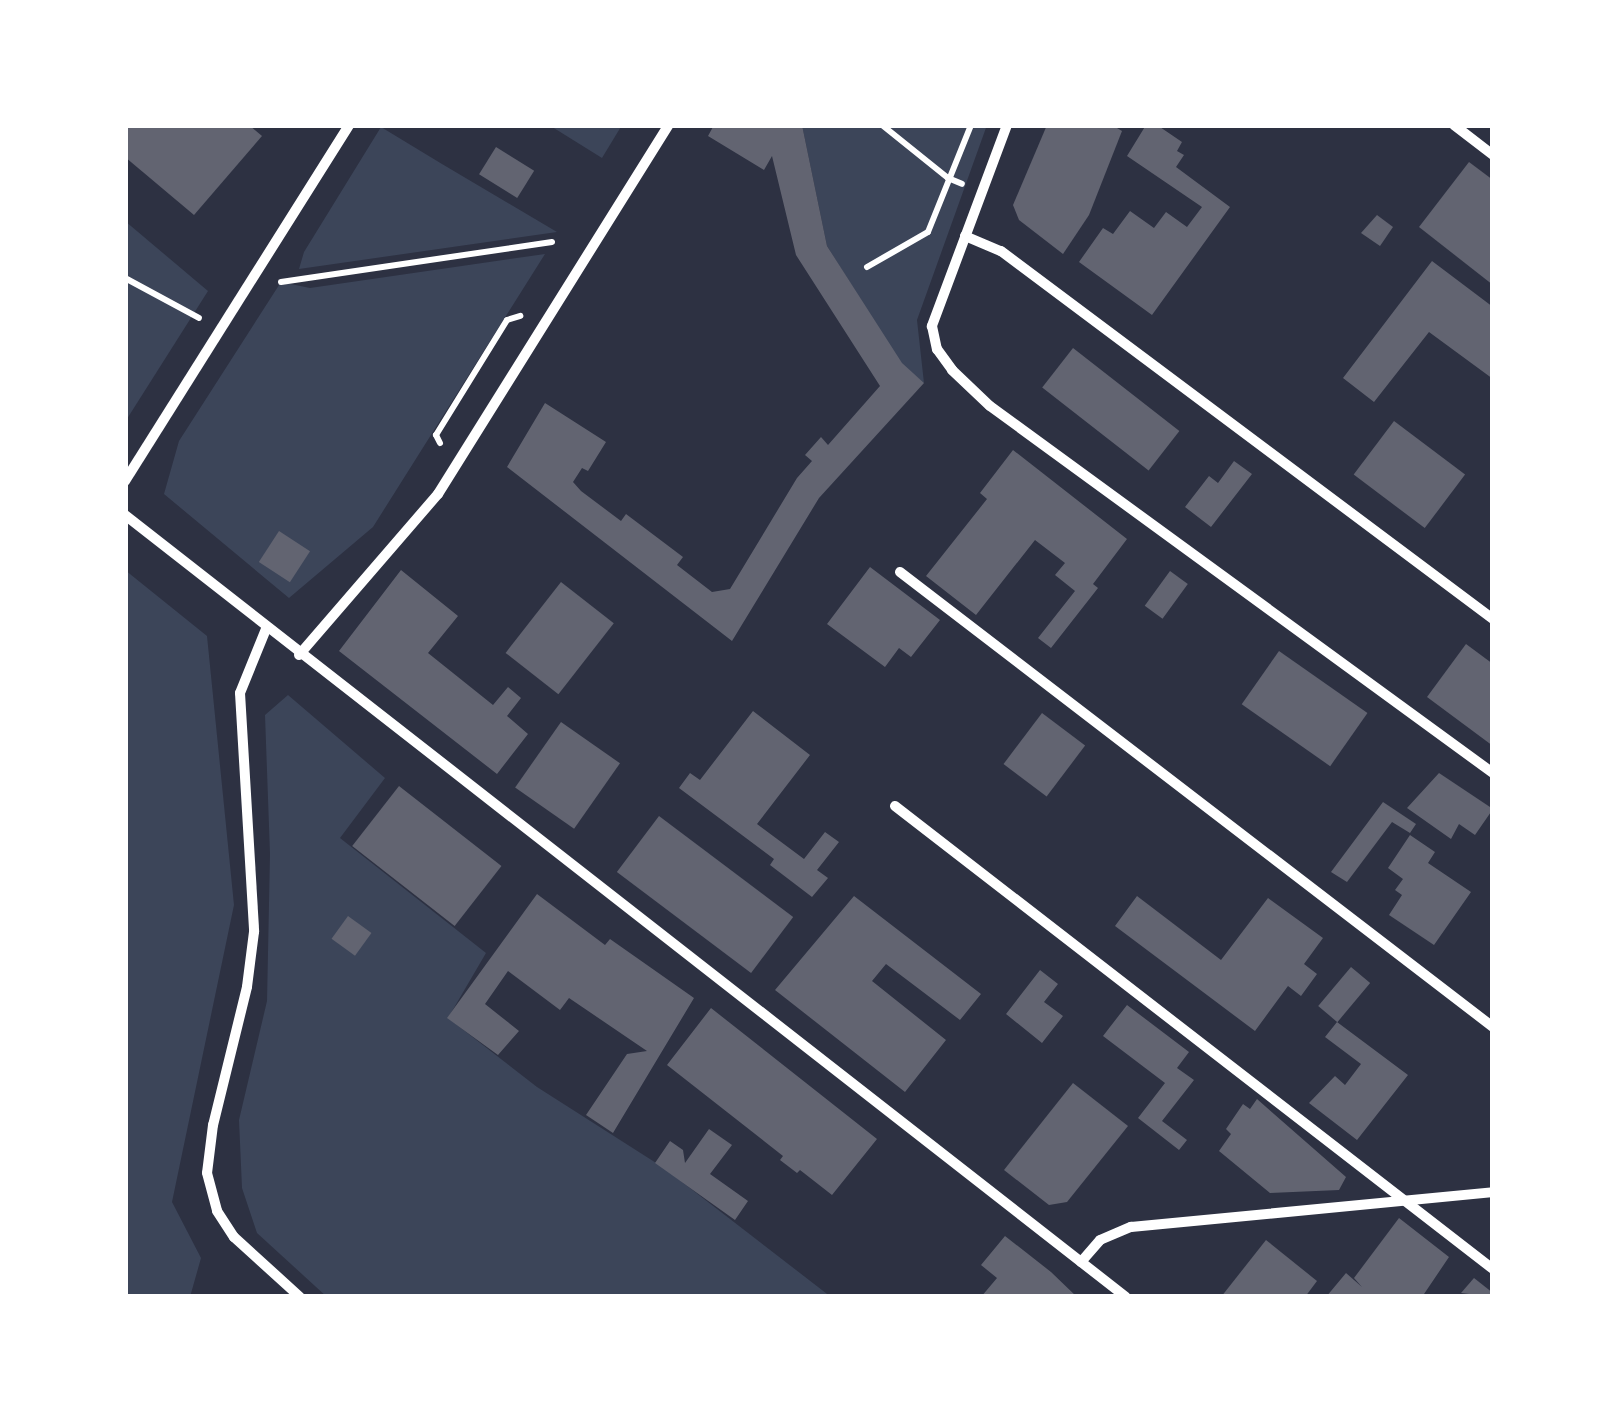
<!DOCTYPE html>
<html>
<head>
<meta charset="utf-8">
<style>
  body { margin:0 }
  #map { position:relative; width:1618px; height:1422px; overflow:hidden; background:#2d3142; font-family:"Roboto Serif",serif }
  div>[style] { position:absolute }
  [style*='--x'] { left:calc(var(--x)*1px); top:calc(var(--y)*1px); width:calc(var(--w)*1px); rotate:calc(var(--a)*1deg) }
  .green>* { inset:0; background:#3c4559 }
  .building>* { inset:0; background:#626471; transform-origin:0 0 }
  .path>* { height:6px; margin:-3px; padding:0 3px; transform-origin:3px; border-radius:3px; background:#fff }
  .minor>* { height:10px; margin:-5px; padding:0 5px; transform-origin:5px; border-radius:5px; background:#fff }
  span { translate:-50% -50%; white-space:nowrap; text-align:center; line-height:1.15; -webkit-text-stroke:10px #fff; paint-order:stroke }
  .frame { position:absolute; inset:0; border:128px solid #fff; pointer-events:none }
</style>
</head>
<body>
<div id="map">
  <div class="green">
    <i style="clip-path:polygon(549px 125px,622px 125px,602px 158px)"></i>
    <i style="clip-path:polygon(802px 125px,987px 125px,917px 320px,924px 383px,901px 364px,827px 246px)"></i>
    <i style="clip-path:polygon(381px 127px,442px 164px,557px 232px,299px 269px,304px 252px)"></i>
    <i style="clip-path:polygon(125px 221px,208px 291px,125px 422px)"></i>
    <i style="clip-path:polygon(545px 254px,373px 527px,289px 598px,164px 494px,179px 441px,281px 282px,310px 288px)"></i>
    <i style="clip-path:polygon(125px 570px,207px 636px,234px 905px,172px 1202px,201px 1258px,190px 1297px,125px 1297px)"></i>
    <i style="clip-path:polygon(288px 695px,385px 778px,340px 838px,486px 953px,448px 1018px,537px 1087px,664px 1168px,831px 1297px,327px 1297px,257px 1233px,242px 1188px,239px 1120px,267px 1001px,270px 854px,265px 715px)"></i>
  </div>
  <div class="building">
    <i style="clip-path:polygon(125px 125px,249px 125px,262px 136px,194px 215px,125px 157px)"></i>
    <i style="clip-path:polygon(714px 125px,802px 125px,827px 246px,902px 363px,924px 383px,819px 498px,732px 641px,507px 467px,545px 403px,606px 442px,588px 471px,582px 468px,573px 482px,581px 491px,621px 521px,626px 514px,683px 557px,677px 565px,712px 592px,730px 589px,797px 478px,812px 461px,805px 455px,821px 437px,828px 445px,880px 386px,796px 255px,772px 156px,764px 170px,708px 136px)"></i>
    <i style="clip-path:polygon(1047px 125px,1112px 125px,1122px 131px,1089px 215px,1063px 254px,1019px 220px,1013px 205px)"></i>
    <i style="clip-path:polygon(1146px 125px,1157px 125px,1182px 142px,1177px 151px,1184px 155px,1176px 167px,1230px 207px,1152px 315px,1079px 262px,1103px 228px,1113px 234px,1130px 211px,1154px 228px,1166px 212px,1187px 227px,1202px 207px,1127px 156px)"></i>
    <i style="left:496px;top:147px;width:45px;height:32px;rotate:32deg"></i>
    <i style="clip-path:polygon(1469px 162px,1493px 180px,1493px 285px,1419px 227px)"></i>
    <i style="clip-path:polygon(1377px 215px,1393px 227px,1380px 246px,1361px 233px)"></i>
    <i style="clip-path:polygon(1432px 261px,1493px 307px,1493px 379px,1429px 332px,1374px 402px,1343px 378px)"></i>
    <i style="left:1073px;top:348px;width:135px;height:50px;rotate:38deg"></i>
    <i style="left:1394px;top:421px;width:89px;height:67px;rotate:37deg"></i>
    <i style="clip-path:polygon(1013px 450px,1127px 539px,1093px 584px,1098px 588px,1051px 648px,1038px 638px,1075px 591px,1055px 575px,1065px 563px,1035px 540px,976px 615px,926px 576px,987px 499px,980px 493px)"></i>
    <i style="clip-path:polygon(1234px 461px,1252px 474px,1211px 527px,1185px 507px,1209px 476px,1218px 483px)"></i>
    <i style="left:279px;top:531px;width:37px;height:37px;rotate:33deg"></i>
    <i style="clip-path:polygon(870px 567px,940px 620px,911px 657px,899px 648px,885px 667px,827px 624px)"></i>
    <i style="clip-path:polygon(401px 570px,458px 616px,428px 653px,493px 705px,508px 687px,521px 698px,507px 716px,528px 734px,497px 774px,339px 651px)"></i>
    <i style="left:1170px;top:571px;width:22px;height:43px;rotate:36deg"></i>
    <i style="left:561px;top:582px;width:67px;height:90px;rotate:38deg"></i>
    <i style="clip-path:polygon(1466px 644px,1493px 664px,1493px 746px,1427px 697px)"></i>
    <i style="left:1279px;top:651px;width:108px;height:65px;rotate:35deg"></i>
    <i style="clip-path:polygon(753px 711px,810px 755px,757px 824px,804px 859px,825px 832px,839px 842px,817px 870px,828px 878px,812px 897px,770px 865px,774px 859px,679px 788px,690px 773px,700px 780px)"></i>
    <i style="left:1042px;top:713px;width:54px;height:64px;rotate:37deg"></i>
    <i style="left:561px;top:722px;width:72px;height:80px;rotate:35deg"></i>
    <i style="clip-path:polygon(1439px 773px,1493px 809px,1475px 835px,1459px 824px,1451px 839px,1407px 808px)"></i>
    <i style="left:399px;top:786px;width:130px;height:76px;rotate:38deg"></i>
    <i style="clip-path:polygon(1383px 802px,1416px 824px,1410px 833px,1392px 822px,1347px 882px,1331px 872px)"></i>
    <i style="left:659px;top:816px;width:168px;height:70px;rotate:37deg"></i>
    <i style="clip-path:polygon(1410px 835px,1435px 852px,1428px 863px,1471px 892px,1434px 945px,1389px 915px,1402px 895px,1395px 890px,1403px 879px,1388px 868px)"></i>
    <i style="clip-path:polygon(537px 894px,605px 945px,610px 939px,694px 998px,613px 1133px,586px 1115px,627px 1054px,647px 1051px,569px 998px,560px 1010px,508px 971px,485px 1004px,519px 1031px,498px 1055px,447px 1018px)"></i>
    <i style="clip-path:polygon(854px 896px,981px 994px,960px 1020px,886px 964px,872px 981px,946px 1040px,905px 1092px,775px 990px)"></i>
    <i style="clip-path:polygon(1137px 896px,1221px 960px,1268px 898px,1323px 938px,1304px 964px,1317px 974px,1301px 996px,1288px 986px,1255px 1031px,1115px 926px)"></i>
    <i style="left:348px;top:916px;width:29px;height:28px;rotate:36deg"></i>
    <i style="left:1351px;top:967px;width:25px;height:51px;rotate:40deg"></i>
    <i style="clip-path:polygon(1040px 970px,1058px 984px,1044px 1002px,1063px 1016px,1042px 1043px,1006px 1014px)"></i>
    <i style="clip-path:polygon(1127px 1005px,1189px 1052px,1177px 1068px,1194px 1080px,1162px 1121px,1187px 1140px,1179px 1150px,1138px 1118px,1165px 1083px,1103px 1036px)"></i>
    <i style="clip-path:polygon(711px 1008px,877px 1139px,832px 1195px,800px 1170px,797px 1173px,780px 1160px,783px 1156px,667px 1065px)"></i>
    <i style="clip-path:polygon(1337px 1022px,1408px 1075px,1357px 1140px,1309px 1103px,1335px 1076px,1345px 1085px,1361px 1064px,1325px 1037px)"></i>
    <i style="clip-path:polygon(1073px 1083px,1128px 1126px,1067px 1202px,1049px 1205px,1004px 1170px)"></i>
    <i style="clip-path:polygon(1257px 1099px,1346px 1177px,1339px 1190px,1270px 1193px,1219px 1151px,1231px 1134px,1226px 1129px,1243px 1104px,1250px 1109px)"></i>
    <i style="clip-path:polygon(709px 1129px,732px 1145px,710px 1174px,748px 1201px,735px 1220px,655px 1163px,670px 1141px,683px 1150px,685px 1163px)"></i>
    <i style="clip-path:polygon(1399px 1218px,1449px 1257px,1422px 1297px,1326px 1297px,1346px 1273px,1362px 1287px,1354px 1278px)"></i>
    <i style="clip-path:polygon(1005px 1236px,1051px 1272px,1077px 1297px,981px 1297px,997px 1278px,981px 1265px)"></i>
    <i style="clip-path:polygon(1266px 1240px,1317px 1281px,1305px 1297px,1221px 1297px)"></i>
    <i style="clip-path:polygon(1474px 1278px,1493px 1293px,1493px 1297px,1461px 1293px)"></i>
  </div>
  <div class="path">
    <i style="--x:882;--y:125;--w:85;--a:38.8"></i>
    <i style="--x:948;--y:178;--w:15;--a:23"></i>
    <i style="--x:867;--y:267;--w:70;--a:-29.8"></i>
    <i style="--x:928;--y:232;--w:115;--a:-68.1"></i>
    <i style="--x:125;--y:278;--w:84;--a:28.4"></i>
    <i style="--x:281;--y:282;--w:274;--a:-8.4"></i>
    <i style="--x:440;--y:443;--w:9;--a:-117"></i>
    <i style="--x:436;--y:435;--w:135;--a:-58.3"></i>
    <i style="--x:507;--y:320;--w:14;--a:-17"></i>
  </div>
  <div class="minor">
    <i style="--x:1007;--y:125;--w:215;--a:110.5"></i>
    <i style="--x:932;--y:326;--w:24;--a:78"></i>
    <i style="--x:937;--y:349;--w:26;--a:54"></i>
    <i style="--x:952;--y:370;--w:52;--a:43.5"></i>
    <i style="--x:990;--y:406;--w:623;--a:36.12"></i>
    <i style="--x:1454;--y:125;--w:49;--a:37.6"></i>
    <i style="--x:965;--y:236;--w:39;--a:23"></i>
    <i style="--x:1001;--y:251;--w:614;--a:36.8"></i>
    <i style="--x:125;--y:481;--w:421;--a:-57.8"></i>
    <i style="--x:125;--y:515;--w:1270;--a:38"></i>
    <i style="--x:900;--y:572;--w:747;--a:37.5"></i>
    <i style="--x:266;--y:629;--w:69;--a:112.1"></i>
    <i style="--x:240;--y:693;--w:239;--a:86.6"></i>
    <i style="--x:254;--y:932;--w:55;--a:97.3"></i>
    <i style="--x:247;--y:987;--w:142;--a:103.8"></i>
    <i style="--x:213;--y:1125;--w:48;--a:97.1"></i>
    <i style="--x:207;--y:1173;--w:39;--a:75"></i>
    <i style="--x:217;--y:1211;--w:31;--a:57"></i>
    <i style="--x:234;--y:1237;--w:89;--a:42.3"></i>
    <i style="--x:299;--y:655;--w:213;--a:-49.2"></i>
    <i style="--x:438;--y:494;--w:435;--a:-58"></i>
    <i style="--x:895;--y:806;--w:756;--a:37.75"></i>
    <i style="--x:1081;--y:1262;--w:29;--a:-49"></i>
    <i style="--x:1100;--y:1240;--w:34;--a:-23"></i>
    <i style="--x:1131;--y:1227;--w:364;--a:-5.5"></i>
  </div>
  <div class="frame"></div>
</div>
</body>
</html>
